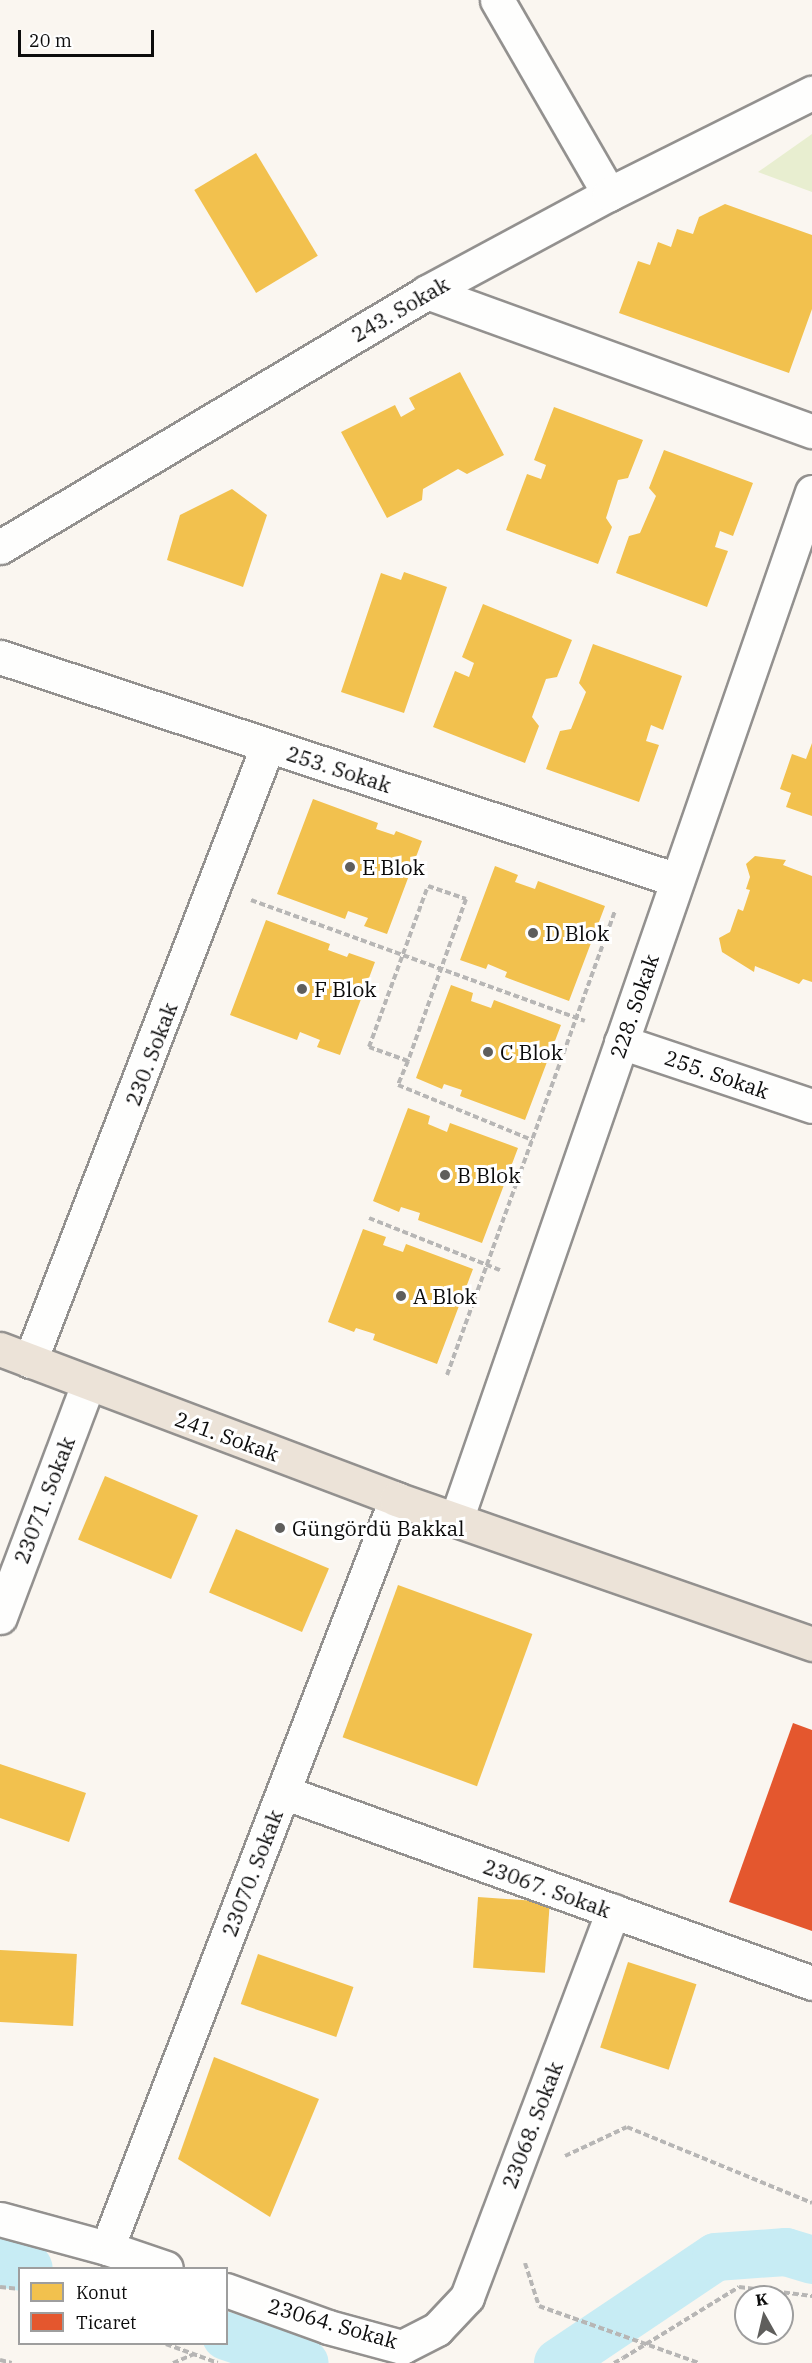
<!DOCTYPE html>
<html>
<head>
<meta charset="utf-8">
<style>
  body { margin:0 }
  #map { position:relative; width:812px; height:2363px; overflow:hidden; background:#faf6f0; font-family:"IBM Plex Serif",serif }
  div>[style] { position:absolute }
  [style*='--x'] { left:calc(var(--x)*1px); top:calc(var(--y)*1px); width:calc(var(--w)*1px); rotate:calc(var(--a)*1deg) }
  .green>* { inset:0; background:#e8eed0 }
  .homes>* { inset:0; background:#f2c14e; transform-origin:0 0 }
  .shops>* { inset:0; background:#e4572e }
  .canal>* { height:48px; margin:-24px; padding:0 24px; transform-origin:24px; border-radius:24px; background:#c7ecf4 }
  .path>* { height:4px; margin-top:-2px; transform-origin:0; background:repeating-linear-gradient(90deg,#b7b6b5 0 6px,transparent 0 9px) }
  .roads { filter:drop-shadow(2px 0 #93918f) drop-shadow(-2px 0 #93918f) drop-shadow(0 2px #93918f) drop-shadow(0 -2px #93918f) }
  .minor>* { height:33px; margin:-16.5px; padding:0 16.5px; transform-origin:16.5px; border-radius:16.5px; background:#fefefd }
  .major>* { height:33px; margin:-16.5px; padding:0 16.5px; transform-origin:16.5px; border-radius:16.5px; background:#ece3d8 }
  .path-bridge>* { height:4px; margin-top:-2px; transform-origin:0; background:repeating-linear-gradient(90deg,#b7b6b5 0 6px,transparent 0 9px) }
  .dots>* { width:16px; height:16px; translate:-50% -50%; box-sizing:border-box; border:3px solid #fff; border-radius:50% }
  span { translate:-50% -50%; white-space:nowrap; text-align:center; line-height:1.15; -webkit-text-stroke:6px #fff; paint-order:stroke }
  .street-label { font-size:21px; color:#0c0c0c }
  .poi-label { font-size:21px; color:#0c0c0c }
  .left { translate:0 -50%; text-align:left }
  .legend { position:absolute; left:18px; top:2267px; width:210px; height:78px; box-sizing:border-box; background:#fff; border:2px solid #9e9e9e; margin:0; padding:8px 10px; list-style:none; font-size:18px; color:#0c0c0c }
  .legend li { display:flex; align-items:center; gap:12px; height:30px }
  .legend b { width:30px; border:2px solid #9e9e9e }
  .north { position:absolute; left:734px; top:2285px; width:60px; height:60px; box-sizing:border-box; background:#fff; border:2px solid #9e9e9e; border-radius:50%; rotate:352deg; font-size:16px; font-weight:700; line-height:24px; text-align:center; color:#0c0c0c }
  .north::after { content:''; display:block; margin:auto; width:21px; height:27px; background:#5f5e5c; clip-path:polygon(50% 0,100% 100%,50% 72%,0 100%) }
  .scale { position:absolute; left:18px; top:30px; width:136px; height:27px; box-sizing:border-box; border:3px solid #0c0c0c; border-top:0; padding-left:8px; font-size:18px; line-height:21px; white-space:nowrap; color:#0c0c0c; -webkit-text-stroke:4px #fff; paint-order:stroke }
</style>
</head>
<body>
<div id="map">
  <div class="green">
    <i style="clip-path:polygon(812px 134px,812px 192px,758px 172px)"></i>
  </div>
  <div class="homes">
    <i style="left:256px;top:153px;width:120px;height:72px;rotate:59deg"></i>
    <i style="clip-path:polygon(725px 204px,812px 235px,812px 309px,789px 373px,619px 313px,638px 261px,650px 265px,658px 242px,671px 247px,677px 229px,693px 234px,699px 217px)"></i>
    <i style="clip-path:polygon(460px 372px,504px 455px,467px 474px,458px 469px,423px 489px,422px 500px,387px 518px,341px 432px,395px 405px,401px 417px,415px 409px,409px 398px)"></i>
    <i style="clip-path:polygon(554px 407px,643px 440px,628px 478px,618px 480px,606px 518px,612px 527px,598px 564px,506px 530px,527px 474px,541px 479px,546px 465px,534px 460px)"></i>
    <i style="clip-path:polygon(664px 450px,753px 483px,733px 536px,720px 531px,715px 547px,728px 551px,707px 607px,616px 573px,629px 536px,640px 533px,656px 496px,649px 488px)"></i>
    <i style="clip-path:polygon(232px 489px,267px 515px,243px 587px,167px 560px,180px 515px)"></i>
    <i style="clip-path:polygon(404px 572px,447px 587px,404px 713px,341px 692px,381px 573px,401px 580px)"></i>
    <i style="clip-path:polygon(483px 604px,572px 640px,557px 677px,546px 679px,532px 717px,539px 726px,525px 763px,433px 727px,455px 671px,469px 677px,474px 663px,462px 657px)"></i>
    <i style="clip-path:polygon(593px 644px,682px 676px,663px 730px,651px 725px,646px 741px,659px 745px,639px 802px,546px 769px,560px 731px,571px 729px,586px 692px,579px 683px)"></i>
    <i style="clip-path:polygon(812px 743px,812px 816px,786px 807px,791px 793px,780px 789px,792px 754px,806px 759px)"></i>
    <i style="clip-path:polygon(313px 799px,378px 823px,376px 829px,394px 835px,396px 831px,422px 841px,387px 934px,364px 926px,368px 918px,348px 911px,345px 919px,277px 894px)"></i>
    <i style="clip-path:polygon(755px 856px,786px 860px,783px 865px,812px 876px,812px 982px,803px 979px,799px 984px,755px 966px,754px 972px,722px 952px,719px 938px,730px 932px,738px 909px,743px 911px,750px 890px,746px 889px,750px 877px,746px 864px)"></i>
    <i style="clip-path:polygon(495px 866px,518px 875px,515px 882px,535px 889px,538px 881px,605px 906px,569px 1001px,505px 977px,507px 972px,488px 964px,486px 969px,460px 960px)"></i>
    <i style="clip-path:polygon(266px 920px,330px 944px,328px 950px,347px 957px,349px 953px,375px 962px,340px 1055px,317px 1047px,320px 1040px,300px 1032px,297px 1040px,230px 1015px)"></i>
    <i style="clip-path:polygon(451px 985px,473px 993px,471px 1001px,491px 1008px,494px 1000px,561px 1025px,525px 1120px,460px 1096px,462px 1090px,444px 1084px,442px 1089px,416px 1078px)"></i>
    <i style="clip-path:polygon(408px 1108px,430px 1116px,428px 1124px,447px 1132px,450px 1123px,518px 1148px,482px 1243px,418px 1220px,420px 1213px,401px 1207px,399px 1212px,373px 1201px)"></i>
    <i style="clip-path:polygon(363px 1229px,386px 1237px,383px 1245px,403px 1252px,406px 1244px,473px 1269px,437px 1364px,373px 1340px,375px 1334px,356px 1328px,354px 1332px,328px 1322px)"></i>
    <i style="left:105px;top:1476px;width:101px;height:69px;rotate:23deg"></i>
    <i style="left:236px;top:1529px;width:101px;height:69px;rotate:23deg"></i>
    <i style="left:398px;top:1585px;width:143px;height:162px;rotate:20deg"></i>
    <i style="clip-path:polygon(0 1764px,86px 1793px,69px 1842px,0 1818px)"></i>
    <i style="left:478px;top:1897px;width:72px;height:71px;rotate:4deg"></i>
    <i style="left:0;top:1950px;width:77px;height:72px;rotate:3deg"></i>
    <i style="left:258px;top:1954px;width:101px;height:53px;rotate:19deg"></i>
    <i style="left:628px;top:1962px;width:72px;height:90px;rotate:18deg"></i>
    <i style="clip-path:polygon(214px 2057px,319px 2099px,270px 2217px,178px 2159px)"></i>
  </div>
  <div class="shops">
    <i style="clip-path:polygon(793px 1723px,812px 1730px,812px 1931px,729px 1902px)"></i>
  </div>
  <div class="canal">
    <i style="--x:0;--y:2263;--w:29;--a:10"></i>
    <i style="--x:226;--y:2336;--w:83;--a:18.9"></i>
    <i style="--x:558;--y:2363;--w:190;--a:-33.9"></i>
    <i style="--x:716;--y:2257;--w:70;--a:-4.1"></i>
    <i style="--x:786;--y:2252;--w:27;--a:17"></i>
  </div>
  <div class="path">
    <i style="--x:251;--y:900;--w:355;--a:19.9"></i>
    <i style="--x:408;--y:1061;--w:41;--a:-160.3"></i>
    <i style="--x:369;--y:1047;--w:171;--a:-69.9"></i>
    <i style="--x:428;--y:886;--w:40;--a:18.9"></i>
    <i style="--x:466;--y:899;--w:172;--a:109.7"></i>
    <i style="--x:408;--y:1061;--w:26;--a:113"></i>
    <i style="--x:398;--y:1085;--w:145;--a:22.3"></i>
    <i style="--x:369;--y:1218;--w:141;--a:21.7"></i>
    <i style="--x:447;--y:1375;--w:494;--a:-70.1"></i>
    <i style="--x:565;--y:2156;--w:68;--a:-25.1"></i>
    <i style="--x:627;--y:2127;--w:200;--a:22.3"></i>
    <i style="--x:525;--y:2263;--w:45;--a:72"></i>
    <i style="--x:539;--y:2306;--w:170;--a:19.6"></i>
    <i style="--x:0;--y:2287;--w:20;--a:6"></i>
    <i style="--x:669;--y:2330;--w:82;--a:-31.6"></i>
    <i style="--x:739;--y:2287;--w:74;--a:7"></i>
    <i style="--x:166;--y:2344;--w:55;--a:20.1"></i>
    <i style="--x:0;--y:2360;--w:12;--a:14"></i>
    <i style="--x:173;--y:2363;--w:23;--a:-23"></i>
    <i style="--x:614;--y:2363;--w:10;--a:-29"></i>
  </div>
  <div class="roads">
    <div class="minor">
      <i style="--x:497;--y:0;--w:224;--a:60"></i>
      <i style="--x:427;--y:292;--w:409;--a:19.9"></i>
      <i style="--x:0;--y:547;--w:497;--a:-30.8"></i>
      <i style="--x:427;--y:292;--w:207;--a:-28.3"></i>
      <i style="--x:609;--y:194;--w:227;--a:-26.5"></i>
      <i style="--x:0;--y:657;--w:713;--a:18.23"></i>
      <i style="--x:621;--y:1042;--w:201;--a:18.5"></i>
      <i style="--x:30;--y:1361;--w:660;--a:-68.88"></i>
      <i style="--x:456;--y:1520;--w:1088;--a:-70.9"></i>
      <i style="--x:0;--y:1617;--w:249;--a:-69.3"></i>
      <i style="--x:283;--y:1792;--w:562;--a:19.85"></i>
      <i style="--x:0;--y:2219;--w:111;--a:15.2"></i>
      <i style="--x:107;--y:2248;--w:62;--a:18.7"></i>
      <i style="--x:107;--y:2248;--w:803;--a:-68.9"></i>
      <i style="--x:226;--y:2290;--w:109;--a:19.9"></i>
      <i style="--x:328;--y:2327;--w:77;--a:15.1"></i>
      <i style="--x:402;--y:2347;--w:39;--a:-27"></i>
      <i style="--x:437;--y:2329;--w:44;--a:-46.8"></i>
      <i style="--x:467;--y:2297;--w:413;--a:-69.3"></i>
    </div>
    <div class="major">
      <i style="--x:0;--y:1349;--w:423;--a:20.7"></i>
      <i style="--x:396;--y:1499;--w:441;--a:19.2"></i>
    </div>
  </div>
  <div class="path-bridge">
    <i style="--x:623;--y:2358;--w:54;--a:-31.3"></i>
  </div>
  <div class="dots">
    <i style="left:350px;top:867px;background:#5f5e5c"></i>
    <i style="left:533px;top:933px;background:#5f5e5c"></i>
    <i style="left:302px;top:989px;background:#5f5e5c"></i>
    <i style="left:488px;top:1052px;background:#5f5e5c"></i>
    <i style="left:445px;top:1175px;background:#5f5e5c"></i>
    <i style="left:401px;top:1296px;background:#5f5e5c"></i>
    <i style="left:280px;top:1528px;background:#5f5e5c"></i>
  </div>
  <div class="street-label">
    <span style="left:400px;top:309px;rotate:-30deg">243. Sokak</span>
    <span style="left:339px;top:769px;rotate:18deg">253. Sokak</span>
    <span style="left:634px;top:1006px;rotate:-71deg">228. Sokak</span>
    <span style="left:151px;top:1054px;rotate:-69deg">230. Sokak</span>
    <span style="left:717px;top:1074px;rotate:19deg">255. Sokak</span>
    <span style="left:227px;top:1436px;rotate:20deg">241. Sokak</span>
    <span style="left:44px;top:1500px;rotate:-69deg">23071. Sokak</span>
    <span style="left:252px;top:1873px;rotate:-69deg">23070. Sokak</span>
    <span style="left:547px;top:1888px;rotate:20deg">23067. Sokak</span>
    <span style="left:532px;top:2125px;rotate:-69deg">23068. Sokak</span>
    <span style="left:333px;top:2323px;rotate:16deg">23064. Sokak</span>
  </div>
  <div class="poi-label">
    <span class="left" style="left:362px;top:867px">E Blok</span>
    <span class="left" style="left:545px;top:933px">D Blok</span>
    <span class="left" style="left:314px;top:989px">F Blok</span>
    <span class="left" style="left:500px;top:1052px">C Blok</span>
    <span class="left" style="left:457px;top:1175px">B Blok</span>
    <span class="left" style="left:413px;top:1296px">A Blok</span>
    <span class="left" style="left:292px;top:1528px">Güngördü Bakkal</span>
  </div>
  <ul class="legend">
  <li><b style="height:16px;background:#f2c14e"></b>Konut</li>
  <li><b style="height:16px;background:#e4572e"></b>Ticaret</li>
  </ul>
  <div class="north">K</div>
  <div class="scale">20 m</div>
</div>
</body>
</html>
